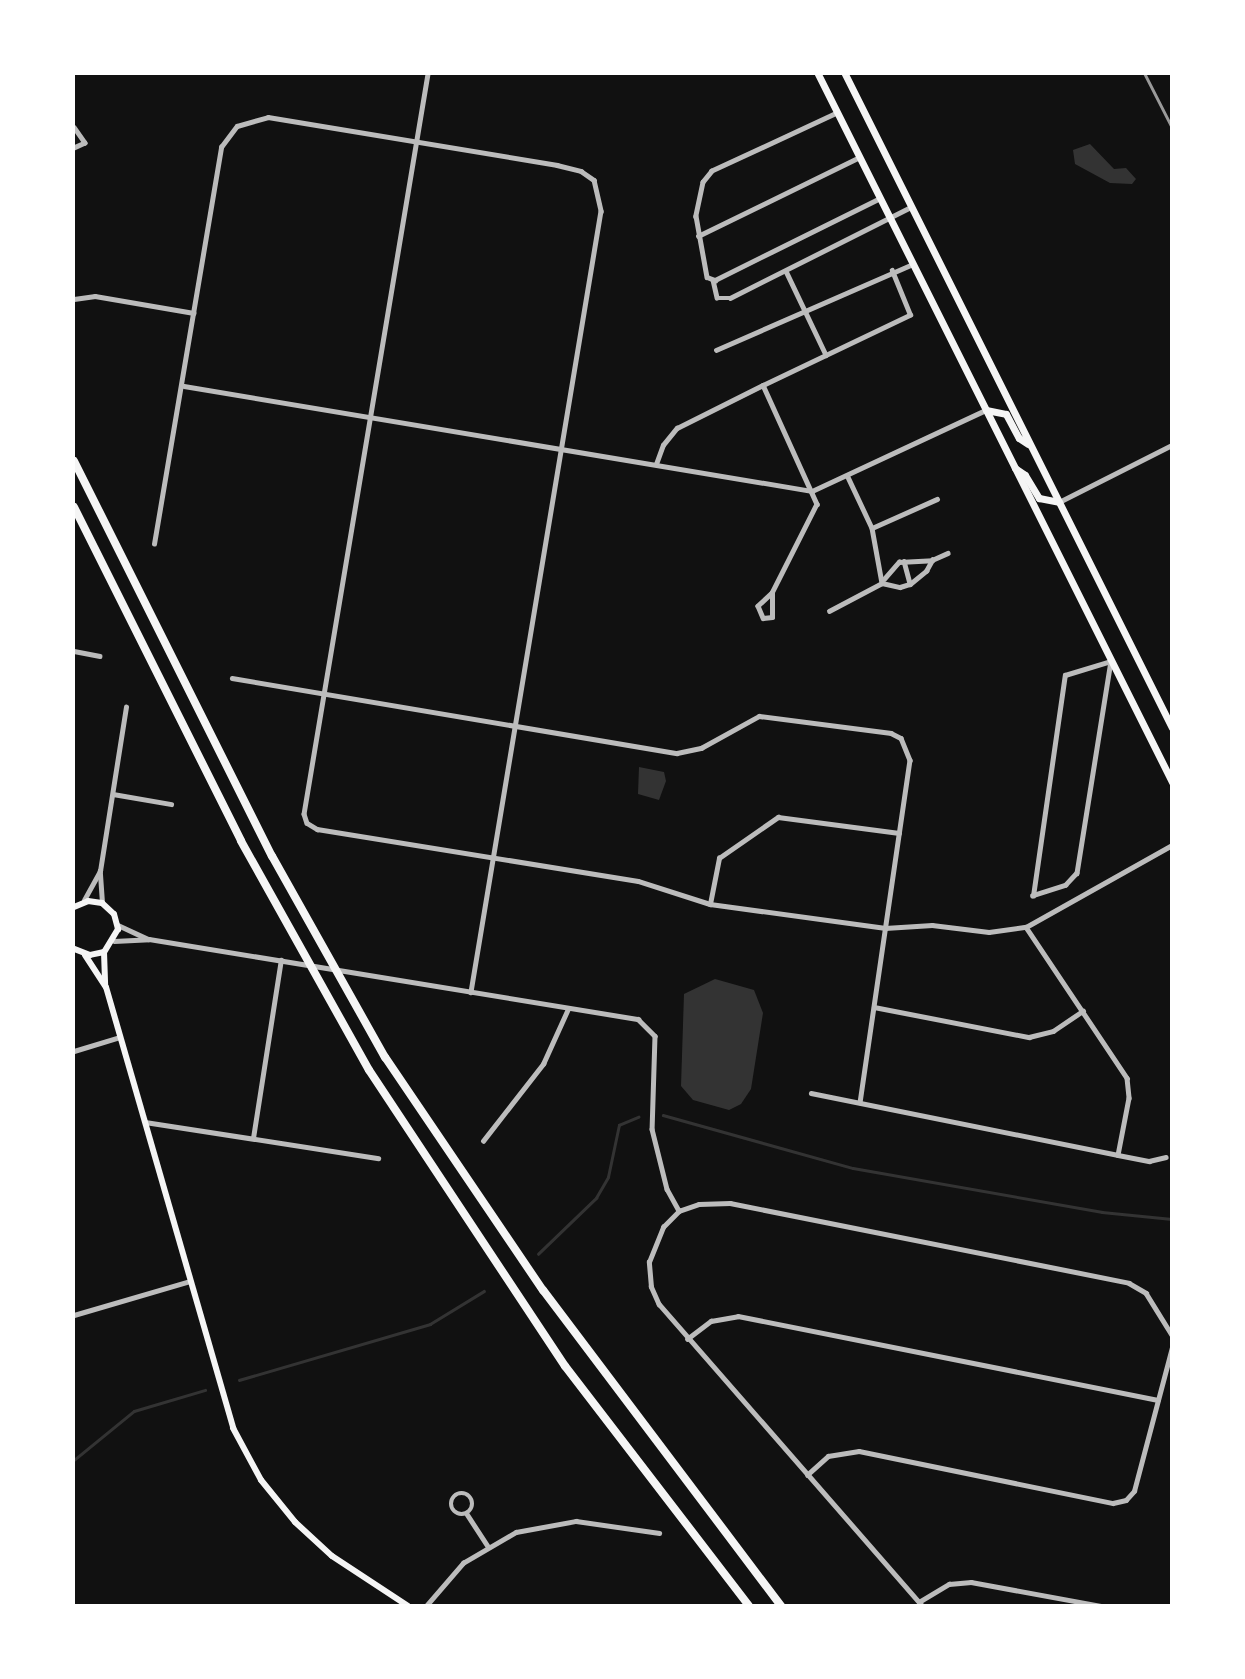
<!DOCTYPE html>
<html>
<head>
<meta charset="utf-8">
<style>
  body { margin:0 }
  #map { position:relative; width:1245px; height:1679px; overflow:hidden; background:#111; font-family:Montserrat,sans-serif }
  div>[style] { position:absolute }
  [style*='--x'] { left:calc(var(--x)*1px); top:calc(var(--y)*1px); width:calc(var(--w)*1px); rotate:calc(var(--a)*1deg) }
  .water>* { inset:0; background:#333 }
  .stream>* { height:2.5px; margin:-1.25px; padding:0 1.25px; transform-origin:1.25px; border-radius:1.25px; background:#333 }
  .minor>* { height:4.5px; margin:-2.25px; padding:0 2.25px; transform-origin:2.25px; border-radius:2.25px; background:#bcbcbc }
  .minor>.ring { margin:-2.25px; padding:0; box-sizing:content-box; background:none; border:4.5px solid #bcbcbc; border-radius:50% }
  .secondary>* { height:6px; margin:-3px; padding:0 3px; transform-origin:3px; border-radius:3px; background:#f5f5f5 }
  .primary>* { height:7px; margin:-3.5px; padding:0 3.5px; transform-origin:3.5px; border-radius:3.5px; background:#f5f5f5 }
  .motorway>* { height:8px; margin:-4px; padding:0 4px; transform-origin:4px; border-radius:4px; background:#f5f5f5 }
  .rail>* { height:2.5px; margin:-1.25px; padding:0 1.25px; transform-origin:1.25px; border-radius:1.25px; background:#9a9a9a }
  span { translate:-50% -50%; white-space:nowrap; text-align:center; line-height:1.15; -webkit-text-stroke:6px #fff; paint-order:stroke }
  .frame { position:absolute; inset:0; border:75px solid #fff; pointer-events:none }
</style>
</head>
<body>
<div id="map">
  <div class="water">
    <i style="clip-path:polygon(1090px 144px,1114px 169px,1126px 168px,1136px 179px,1132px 184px,1110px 183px,1075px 164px,1073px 150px)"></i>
    <i style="clip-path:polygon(639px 767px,664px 772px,666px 781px,659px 800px,638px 794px)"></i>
    <i style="clip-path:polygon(715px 979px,754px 990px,763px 1013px,751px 1089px,741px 1104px,729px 1110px,693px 1100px,681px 1086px,684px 994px)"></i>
  </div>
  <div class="stream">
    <i style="--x:663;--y:1115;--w:197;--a:15.6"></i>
    <i style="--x:853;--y:1168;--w:253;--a:10"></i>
    <i style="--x:1102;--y:1212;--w:70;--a:5.7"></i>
    <i style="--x:538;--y:1254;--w:81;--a:-44"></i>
    <i style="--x:596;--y:1198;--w:24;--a:-60"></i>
    <i style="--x:608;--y:1177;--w:53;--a:-78.1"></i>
    <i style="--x:619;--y:1125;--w:21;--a:-23"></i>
    <i style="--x:239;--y:1380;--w:199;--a:-16.3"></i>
    <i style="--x:430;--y:1324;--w:63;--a:-31.4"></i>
    <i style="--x:74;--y:1460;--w:77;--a:-39.2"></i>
    <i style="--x:134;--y:1411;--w:74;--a:-16.5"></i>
  </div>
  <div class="minor">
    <i style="--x:428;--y:74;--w:750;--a:99.51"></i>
    <i style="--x:304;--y:814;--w:9;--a:72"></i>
    <i style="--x:307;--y:823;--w:12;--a:31"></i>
    <i style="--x:317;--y:829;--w:325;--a:9.2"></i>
    <i style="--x:638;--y:881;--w:76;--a:17.7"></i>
    <i style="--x:710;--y:904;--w:177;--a:7.8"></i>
    <i style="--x:885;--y:928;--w:47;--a:-3.7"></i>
    <i style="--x:932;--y:925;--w:57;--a:7"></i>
    <i style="--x:989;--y:932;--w:37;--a:-8"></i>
    <i style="--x:1026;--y:927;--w:167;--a:-29.3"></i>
    <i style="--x:837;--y:113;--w:138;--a:155.1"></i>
    <i style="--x:712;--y:171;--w:14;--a:129"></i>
    <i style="--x:703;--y:182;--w:35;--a:102"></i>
    <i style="--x:696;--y:216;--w:62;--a:79.8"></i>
    <i style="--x:707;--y:277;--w:9;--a:21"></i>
    <i style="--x:715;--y:280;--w:184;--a:-26.4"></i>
    <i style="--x:74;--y:127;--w:19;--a:55"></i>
    <i style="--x:85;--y:143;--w:12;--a:156"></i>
    <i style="--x:698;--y:236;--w:180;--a:-26"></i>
    <i style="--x:786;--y:271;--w:93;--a:64.5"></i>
    <i style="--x:713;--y:280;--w:18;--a:77"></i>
    <i style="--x:717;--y:298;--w:13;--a:0"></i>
    <i style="--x:730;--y:298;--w:203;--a:-26.7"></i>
    <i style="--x:74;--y:299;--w:21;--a:-8"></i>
    <i style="--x:95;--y:296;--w:100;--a:9.7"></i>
    <i style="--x:716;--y:350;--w:215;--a:-23.6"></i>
    <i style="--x:763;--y:385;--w:163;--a:-25.5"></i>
    <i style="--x:910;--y:315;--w:48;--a:-112.2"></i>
    <i style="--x:184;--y:386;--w:637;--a:9.49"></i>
    <i style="--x:812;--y:491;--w:192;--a:-25"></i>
    <i style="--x:656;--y:464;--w:20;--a:-70"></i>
    <i style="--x:663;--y:445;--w:22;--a:-51"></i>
    <i style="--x:677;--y:428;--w:96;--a:-26.6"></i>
    <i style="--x:763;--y:385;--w:131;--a:65.6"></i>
    <i style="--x:817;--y:504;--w:100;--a:116.8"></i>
    <i style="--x:772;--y:593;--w:19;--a:137"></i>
    <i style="--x:758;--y:606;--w:13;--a:67"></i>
    <i style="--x:763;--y:618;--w:9;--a:-6"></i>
    <i style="--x:772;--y:617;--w:24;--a:-90"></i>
    <i style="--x:848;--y:477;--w:56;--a:64.8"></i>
    <i style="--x:872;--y:528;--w:56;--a:79.7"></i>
    <i style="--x:1059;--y:502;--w:127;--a:-26.8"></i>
    <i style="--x:872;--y:528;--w:71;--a:-24"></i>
    <i style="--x:154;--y:544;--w:403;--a:-80.4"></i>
    <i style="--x:221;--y:147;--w:26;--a:-53"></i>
    <i style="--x:237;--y:126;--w:32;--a:-16"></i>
    <i style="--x:268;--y:117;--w:293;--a:9.4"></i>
    <i style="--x:557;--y:165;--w:25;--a:14"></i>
    <i style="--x:581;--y:171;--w:16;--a:35"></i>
    <i style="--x:594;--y:180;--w:32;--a:77"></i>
    <i style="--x:601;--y:211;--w:792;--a:99.45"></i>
    <i style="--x:904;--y:561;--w:24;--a:75"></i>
    <i style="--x:884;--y:579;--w:23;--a:-49"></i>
    <i style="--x:899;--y:562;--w:33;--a:-3"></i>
    <i style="--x:829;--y:611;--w:60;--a:-27.8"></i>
    <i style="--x:882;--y:583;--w:18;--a:13"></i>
    <i style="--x:900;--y:587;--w:10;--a:-17"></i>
    <i style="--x:910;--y:584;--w:21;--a:-39"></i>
    <i style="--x:926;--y:571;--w:13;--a:-61"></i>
    <i style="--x:932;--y:560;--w:17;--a:-24"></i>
    <i style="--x:74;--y:651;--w:26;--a:11"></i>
    <i style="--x:1111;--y:661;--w:215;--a:99.1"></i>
    <i style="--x:1077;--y:873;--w:16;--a:133"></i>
    <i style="--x:1066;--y:885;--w:35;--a:162"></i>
    <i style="--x:1033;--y:896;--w:223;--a:-81.8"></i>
    <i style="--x:1065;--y:675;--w:48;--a:-16.9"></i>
    <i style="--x:232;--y:678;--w:451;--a:9.6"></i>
    <i style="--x:677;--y:753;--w:25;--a:-12"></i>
    <i style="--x:701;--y:748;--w:66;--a:-28.9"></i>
    <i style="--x:759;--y:716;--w:133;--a:7.3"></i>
    <i style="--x:891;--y:733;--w:11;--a:27"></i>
    <i style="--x:901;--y:738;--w:24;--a:68"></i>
    <i style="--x:910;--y:760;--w:346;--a:98.3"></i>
    <i style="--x:113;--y:794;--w:59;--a:9.8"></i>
    <i style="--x:84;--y:900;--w:33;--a:-61"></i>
    <i style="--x:102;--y:903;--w:32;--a:-94"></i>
    <i style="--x:100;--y:871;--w:166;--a:-81"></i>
    <i style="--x:710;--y:904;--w:47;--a:-78.9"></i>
    <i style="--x:719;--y:858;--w:72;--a:-34.8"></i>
    <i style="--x:778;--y:817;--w:122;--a:7.5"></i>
    <i style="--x:118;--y:925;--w:33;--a:25"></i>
    <i style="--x:1026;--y:927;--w:182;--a:56.2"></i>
    <i style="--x:1127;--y:1078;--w:20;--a:84"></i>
    <i style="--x:1129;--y:1098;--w:58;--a:100.9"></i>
    <i style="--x:114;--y:941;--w:35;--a:-3"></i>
    <i style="--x:149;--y:939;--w:496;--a:9.3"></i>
    <i style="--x:638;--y:1019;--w:24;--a:45"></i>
    <i style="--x:655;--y:1036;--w:93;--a:91.8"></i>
    <i style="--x:652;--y:1129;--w:62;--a:76"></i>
    <i style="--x:667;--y:1189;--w:25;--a:61"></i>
    <i style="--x:874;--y:1007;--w:158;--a:11"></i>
    <i style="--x:1029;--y:1037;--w:25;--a:-14"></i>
    <i style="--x:1053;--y:1031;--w:36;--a:-34"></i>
    <i style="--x:74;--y:1051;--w:48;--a:-16.9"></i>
    <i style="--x:811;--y:1093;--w:313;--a:11.4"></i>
    <i style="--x:1118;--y:1155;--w:32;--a:11"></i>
    <i style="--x:1149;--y:1161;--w:17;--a:-13"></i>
    <i style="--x:145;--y:1122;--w:236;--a:8.8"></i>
    <i style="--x:253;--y:1138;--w:180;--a:-81.1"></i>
    <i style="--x:483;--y:1141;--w:98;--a:-52.1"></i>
    <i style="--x:543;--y:1064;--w:60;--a:-65.6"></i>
    <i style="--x:74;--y:1315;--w:121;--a:-16.3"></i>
    <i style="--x:687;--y:1339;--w:30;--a:-37"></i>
    <i style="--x:711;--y:1321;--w:27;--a:-10"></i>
    <i style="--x:738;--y:1316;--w:428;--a:11.3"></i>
    <i style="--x:807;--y:1475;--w:28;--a:-42"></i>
    <i style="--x:828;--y:1456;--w:31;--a:-9"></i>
    <i style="--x:859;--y:1451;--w:259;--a:11.6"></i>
    <i style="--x:1113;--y:1503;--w:13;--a:-13"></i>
    <i style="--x:1126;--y:1500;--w:12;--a:-48"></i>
    <i style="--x:1134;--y:1491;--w:149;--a:-75.2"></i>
    <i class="ring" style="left:451px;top:1493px;width:17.5px;height:17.5px"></i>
    <i style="--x:467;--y:1514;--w:38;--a:57"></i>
    <i style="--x:919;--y:1602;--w:35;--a:-31"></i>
    <i style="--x:949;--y:1584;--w:22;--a:-5"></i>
    <i style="--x:971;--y:1582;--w:133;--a:10.4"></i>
    <i style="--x:426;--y:1606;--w:57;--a:-49.3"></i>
    <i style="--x:463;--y:1563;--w:61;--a:-30.3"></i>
    <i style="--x:516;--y:1532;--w:61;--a:-10.4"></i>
    <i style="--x:576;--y:1521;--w:84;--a:8.2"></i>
    <i style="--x:922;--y:1606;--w:400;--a:-131.1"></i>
    <i style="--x:659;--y:1305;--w:20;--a:-114"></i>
    <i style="--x:651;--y:1287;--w:25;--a:-95"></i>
    <i style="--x:649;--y:1262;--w:38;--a:-68"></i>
    <i style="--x:663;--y:1227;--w:23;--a:-45"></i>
    <i style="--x:679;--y:1211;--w:21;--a:-19"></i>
    <i style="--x:699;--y:1204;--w:31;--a:-2"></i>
    <i style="--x:730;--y:1203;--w:407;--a:11.3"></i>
    <i style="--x:1129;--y:1283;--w:20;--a:30"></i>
    <i style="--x:1146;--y:1293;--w:49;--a:58.2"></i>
  </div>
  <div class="secondary">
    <i style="--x:74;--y:907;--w:15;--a:-23"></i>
    <i style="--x:88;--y:901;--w:14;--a:8"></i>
    <i style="--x:102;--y:903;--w:16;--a:43"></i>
    <i style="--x:114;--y:914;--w:16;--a:75"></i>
    <i style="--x:118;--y:929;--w:27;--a:121"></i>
    <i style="--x:104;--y:952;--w:14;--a:168"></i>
    <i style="--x:90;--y:955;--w:17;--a:-159"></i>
    <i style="--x:104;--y:952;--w:33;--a:88"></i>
    <i style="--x:85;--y:955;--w:38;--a:57"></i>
    <i style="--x:106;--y:987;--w:459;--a:73.9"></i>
    <i style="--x:233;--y:1428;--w:59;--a:61.7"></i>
    <i style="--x:261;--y:1480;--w:54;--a:51"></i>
    <i style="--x:295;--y:1522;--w:50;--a:42.6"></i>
    <i style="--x:332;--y:1556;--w:91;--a:33.3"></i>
  </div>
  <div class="primary">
    <i style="--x:818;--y:74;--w:792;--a:63.43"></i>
    <i style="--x:845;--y:74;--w:731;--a:63.43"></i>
    <i style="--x:986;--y:410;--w:20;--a:11"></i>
    <i style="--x:1006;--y:414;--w:27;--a:62"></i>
    <i style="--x:1019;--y:438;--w:11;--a:34"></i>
    <i style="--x:1015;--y:468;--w:12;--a:35"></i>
    <i style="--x:1025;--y:475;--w:27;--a:59"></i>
    <i style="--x:1039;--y:498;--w:20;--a:11"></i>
  </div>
  <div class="motorway">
    <i style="--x:74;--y:461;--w:442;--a:63.4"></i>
    <i style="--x:272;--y:856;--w:231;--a:60.7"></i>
    <i style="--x:385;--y:1057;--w:282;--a:55.9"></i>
    <i style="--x:543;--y:1290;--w:396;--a:53"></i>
    <i style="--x:74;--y:507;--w:373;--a:63.4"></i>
    <i style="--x:241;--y:841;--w:262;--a:60.8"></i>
    <i style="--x:369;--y:1070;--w:355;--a:56.5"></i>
    <i style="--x:565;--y:1366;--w:302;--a:52.5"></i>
  </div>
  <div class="rail">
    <i style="--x:1145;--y:74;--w:59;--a:63"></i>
  </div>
  <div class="frame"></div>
</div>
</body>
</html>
